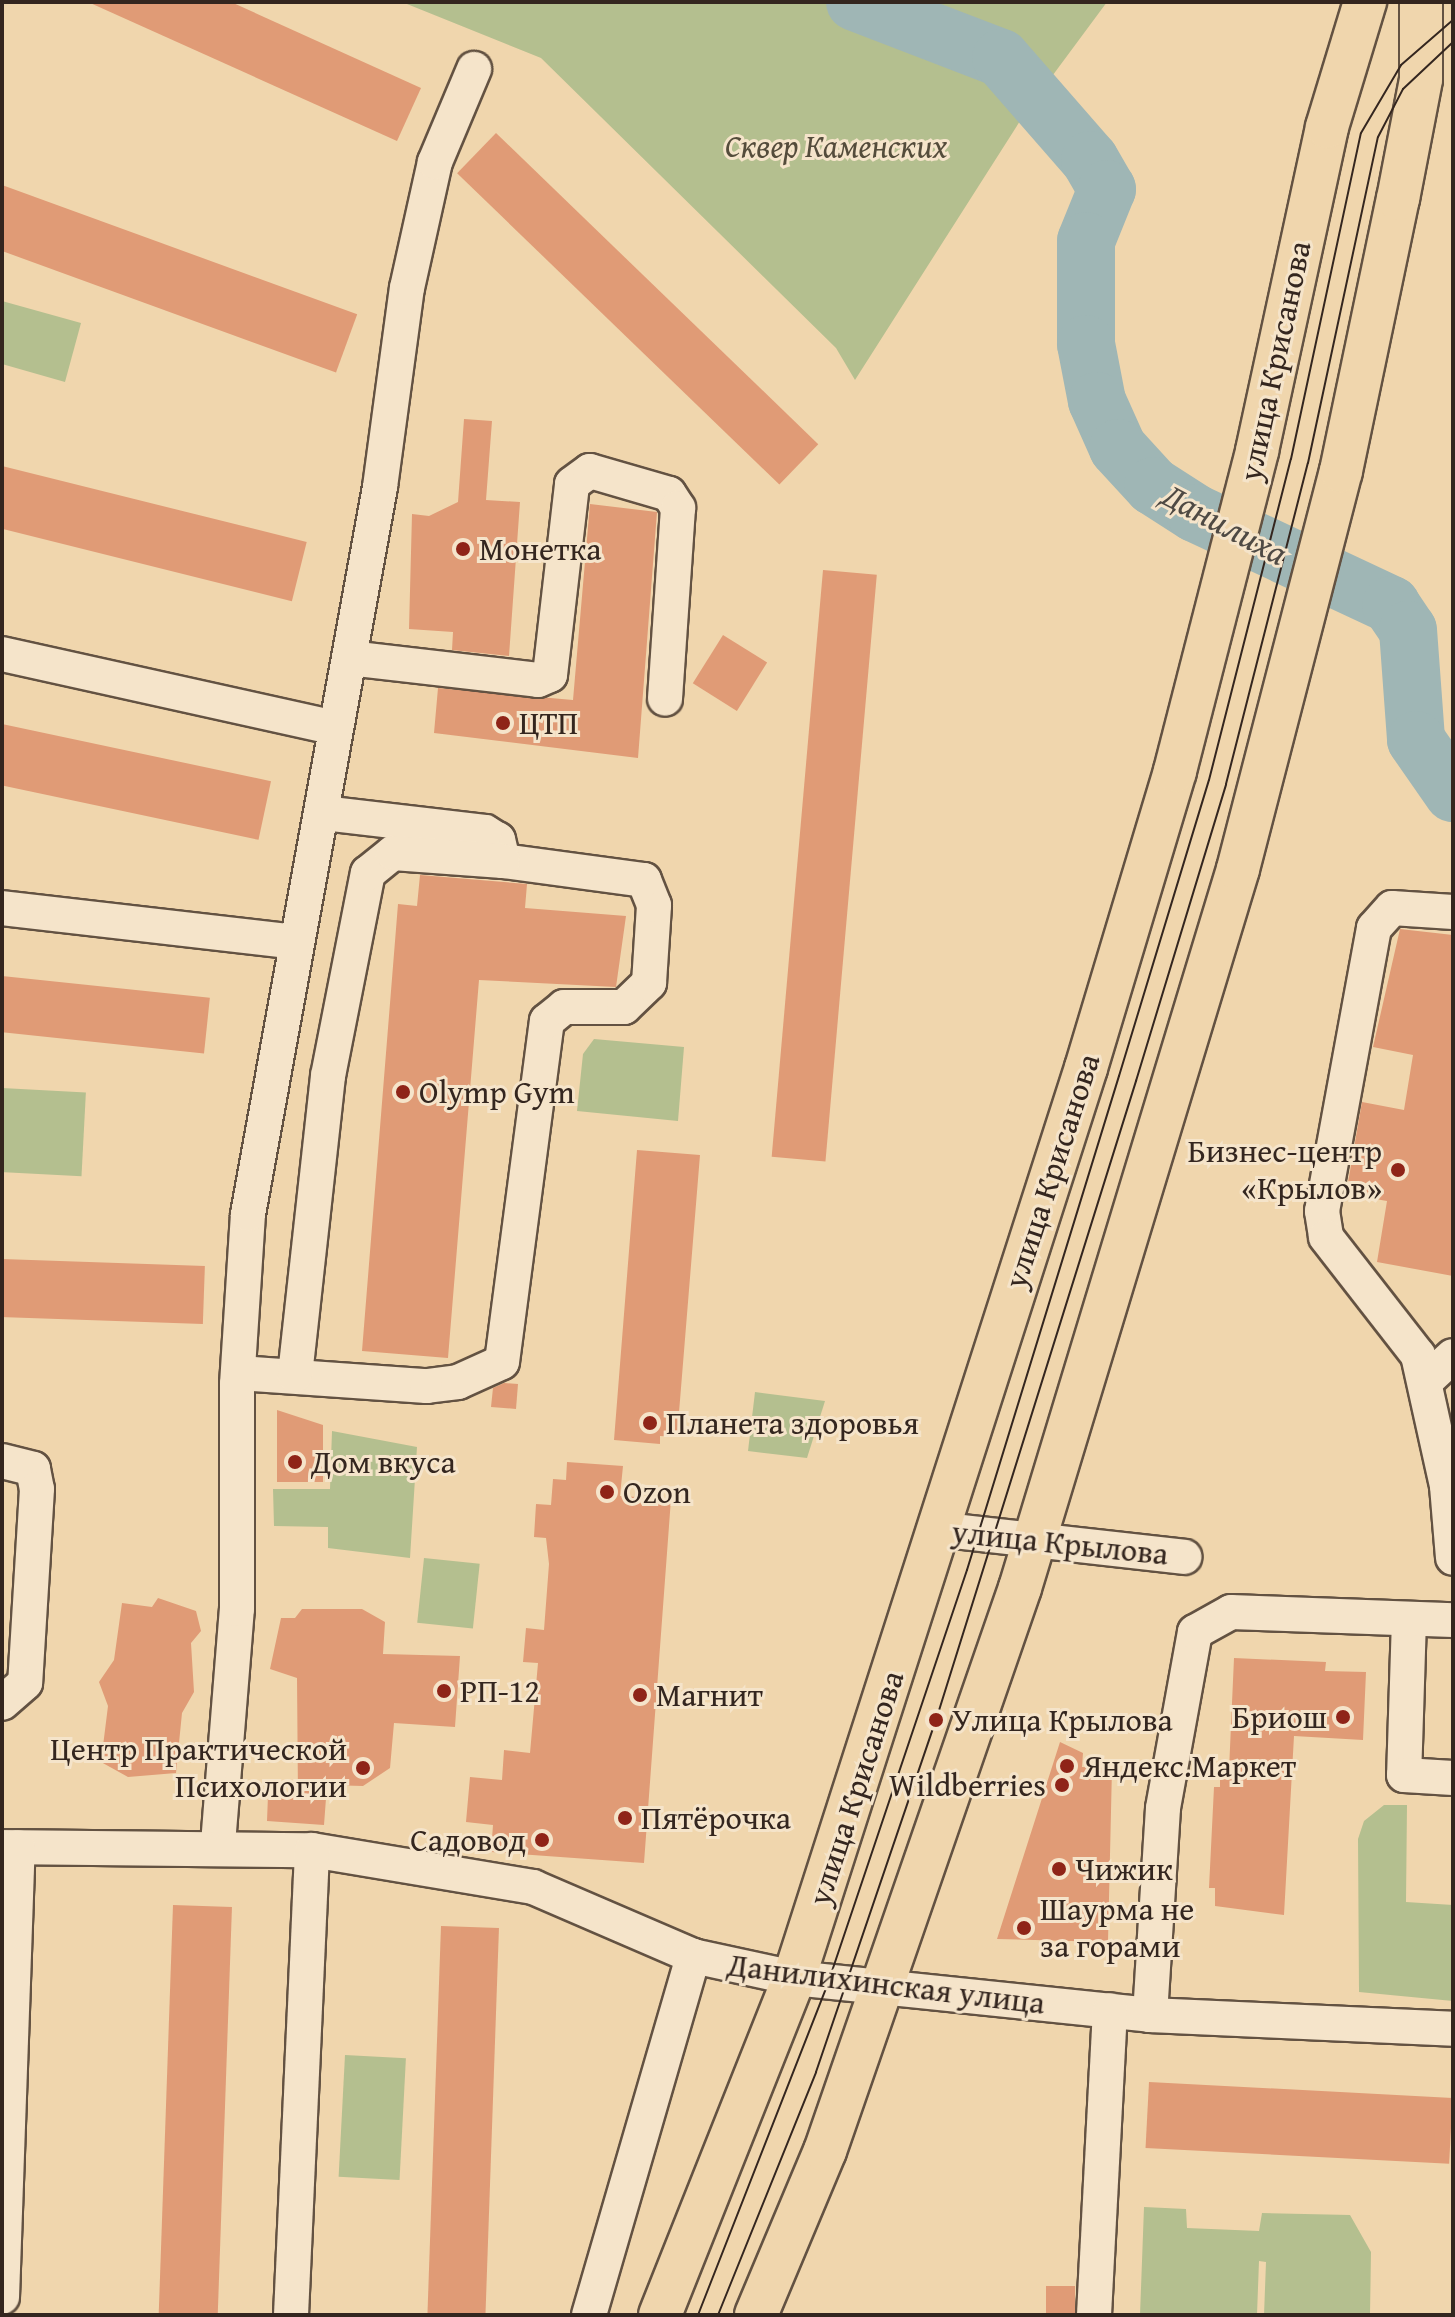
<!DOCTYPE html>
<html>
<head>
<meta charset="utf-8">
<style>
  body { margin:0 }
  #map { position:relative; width:1455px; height:2317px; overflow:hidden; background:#f0d6ad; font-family:"Gentium Book Plus",serif }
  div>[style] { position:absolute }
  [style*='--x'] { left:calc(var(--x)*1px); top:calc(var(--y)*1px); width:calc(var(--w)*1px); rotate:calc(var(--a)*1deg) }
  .green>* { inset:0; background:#b4bf8f; transform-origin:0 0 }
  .river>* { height:58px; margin:-29px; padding:0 29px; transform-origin:29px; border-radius:29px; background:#9fb6b5 }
  .building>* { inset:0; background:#e09b76; transform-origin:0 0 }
  .roads { filter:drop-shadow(2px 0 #635242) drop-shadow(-2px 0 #635242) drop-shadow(0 2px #635242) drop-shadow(0 -2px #635242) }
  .minor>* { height:34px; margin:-17px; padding:0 17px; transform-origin:17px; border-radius:17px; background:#f5e4ca }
  .major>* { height:42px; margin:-21px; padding:0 21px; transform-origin:21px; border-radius:21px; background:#f0d6ad }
  .tram>* { height:2px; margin:-1px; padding:0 1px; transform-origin:1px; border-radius:1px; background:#34261f }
  .dots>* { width:22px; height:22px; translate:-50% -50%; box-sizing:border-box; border:4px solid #f5e4ca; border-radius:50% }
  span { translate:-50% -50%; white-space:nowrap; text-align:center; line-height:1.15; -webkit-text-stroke:6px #f5e4ca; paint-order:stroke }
  .park-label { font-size:32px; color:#544c3b; font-style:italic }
  .street-label { font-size:32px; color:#34261f }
  .poi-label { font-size:32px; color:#34261f }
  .left { translate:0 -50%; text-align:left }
  .right { translate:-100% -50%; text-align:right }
  .water-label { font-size:34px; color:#4f4a44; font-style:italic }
  .frame { position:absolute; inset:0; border:4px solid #34261f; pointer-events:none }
</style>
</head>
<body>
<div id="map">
  <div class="green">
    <i style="clip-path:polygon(402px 2px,1107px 2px,1027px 110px,855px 380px,836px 348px,541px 58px)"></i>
    <i style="clip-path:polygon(2px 301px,81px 323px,65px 382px,2px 364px)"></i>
    <i style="clip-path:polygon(594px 1039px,684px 1047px,678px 1121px,577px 1111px,583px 1054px)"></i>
    <i style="left:2px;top:1088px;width:84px;height:84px;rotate:3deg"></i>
    <i style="clip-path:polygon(755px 1392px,825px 1401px,807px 1458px,748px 1451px)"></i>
    <i style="clip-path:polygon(332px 1431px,417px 1447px,410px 1558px,328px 1548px,328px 1527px,274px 1526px,273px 1489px,330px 1489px)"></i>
    <i style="left:424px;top:1558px;width:56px;height:65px;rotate:6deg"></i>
    <i style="clip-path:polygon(1384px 1805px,1407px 1805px,1406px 1902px,1453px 1905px,1453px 2001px,1359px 1992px,1358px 1839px,1364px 1821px)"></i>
    <i style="left:345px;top:2055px;width:61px;height:122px;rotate:3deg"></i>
    <i style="clip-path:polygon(1144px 2207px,1186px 2209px,1187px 2228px,1259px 2231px,1262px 2213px,1350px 2215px,1371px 2252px,1370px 2315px,1264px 2315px,1266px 2262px,1259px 2261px,1257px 2315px,1140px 2315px)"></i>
  </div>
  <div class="river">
    <i style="--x:855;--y:2;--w:156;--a:21"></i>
    <i style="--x:1001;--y:58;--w:135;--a:48.9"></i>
    <i style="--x:1090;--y:160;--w:34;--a:60"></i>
    <i style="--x:1107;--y:189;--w:56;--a:112"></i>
    <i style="--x:1086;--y:241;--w:103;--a:90"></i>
    <i style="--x:1086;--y:344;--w:58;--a:79.1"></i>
    <i style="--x:1097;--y:401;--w:51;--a:65.9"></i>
    <i style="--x:1118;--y:448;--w:52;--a:47.4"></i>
    <i style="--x:1153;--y:486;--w:50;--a:32.7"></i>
    <i style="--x:1195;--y:513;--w:217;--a:25.1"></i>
    <i style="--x:1391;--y:605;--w:30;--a:56"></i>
    <i style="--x:1408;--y:630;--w:110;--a:85.8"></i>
    <i style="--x:1416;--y:740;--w:65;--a:55.1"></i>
  </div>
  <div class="building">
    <i style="clip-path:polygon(88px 2px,231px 2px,421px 88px,397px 141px)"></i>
    <i style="left:496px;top:133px;width:448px;height:56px;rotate:44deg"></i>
    <i style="left:2px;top:185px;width:378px;height:62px;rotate:20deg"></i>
    <i style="clip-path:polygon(464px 419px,492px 421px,486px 500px,520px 502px,509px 656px,452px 650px,453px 632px,409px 629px,412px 514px,429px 516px,458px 502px)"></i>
    <i style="left:2px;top:466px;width:314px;height:61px;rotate:14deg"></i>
    <i style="clip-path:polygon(590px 504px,657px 512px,638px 758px,434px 733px,438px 688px,573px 700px)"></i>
    <i style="left:823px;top:570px;width:54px;height:589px;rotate:5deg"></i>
    <i style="left:723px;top:635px;width:52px;height:57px;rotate:32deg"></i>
    <i style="left:2px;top:724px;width:275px;height:60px;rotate:12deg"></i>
    <i style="clip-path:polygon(420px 875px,527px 884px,525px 908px,626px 916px,616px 987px,479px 980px,448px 1358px,362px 1351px,398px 904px,417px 906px)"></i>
    <i style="clip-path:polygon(1400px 929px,1453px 935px,1453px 1276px,1377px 1262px,1387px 1201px,1346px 1194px,1362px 1102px,1404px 1110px,1413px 1055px,1373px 1047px)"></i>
    <i style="left:2px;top:976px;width:209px;height:56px;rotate:6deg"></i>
    <i style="clip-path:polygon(637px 1150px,700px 1155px,677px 1437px,660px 1436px,660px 1444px,614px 1440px)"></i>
    <i style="left:2px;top:1259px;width:203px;height:58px;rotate:2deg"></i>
    <i style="clip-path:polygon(504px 1383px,518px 1384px,516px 1409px,491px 1407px,493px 1388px)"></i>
    <i style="clip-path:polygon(277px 1410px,323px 1425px,323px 1482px,277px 1482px)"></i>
    <i style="clip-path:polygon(567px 1462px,623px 1466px,620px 1496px,671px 1499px,644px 1863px,491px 1852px,493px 1825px,466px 1822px,470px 1777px,502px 1780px,504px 1750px,530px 1753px,538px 1663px,523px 1662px,526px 1628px,544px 1630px,549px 1564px,546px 1538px,534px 1537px,536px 1504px,551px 1505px,553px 1479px,566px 1480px)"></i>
    <i style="clip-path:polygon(158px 1598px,196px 1611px,201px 1631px,191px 1643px,194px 1692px,182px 1713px,176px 1773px,128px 1777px,101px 1762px,108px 1706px,99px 1682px,114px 1660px,122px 1603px,152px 1607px)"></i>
    <i style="clip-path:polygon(302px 1609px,362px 1609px,385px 1622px,383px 1654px,460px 1656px,455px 1727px,394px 1723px,390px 1768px,363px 1786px,327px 1785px,324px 1825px,267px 1821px,268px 1795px,298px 1797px,297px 1678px,270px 1669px,281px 1618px,295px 1618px)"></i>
    <i style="clip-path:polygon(1234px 1658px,1326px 1662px,1325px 1671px,1366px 1672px,1363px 1740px,1294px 1736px,1284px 1915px,1215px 1906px,1215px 1888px,1209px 1888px,1214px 1787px,1220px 1787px,1220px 1770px,1229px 1770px)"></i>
    <i style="clip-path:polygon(1060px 1742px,1083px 1753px,1082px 1767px,1112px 1768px,1108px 1942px,997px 1939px)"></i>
    <i style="left:173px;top:1905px;width:59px;height:410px;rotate:2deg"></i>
    <i style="left:441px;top:1926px;width:58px;height:389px;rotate:2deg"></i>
    <i style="left:1149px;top:2082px;width:304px;height:66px;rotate:3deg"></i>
    <i style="left:1046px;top:2286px;width:29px;height:29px"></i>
  </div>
  <div class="roads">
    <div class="minor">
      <i style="--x:2;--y:654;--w:342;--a:12.5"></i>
      <i style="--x:349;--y:658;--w:190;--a:6.6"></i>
      <i style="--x:538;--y:680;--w:13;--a:-23"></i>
      <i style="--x:550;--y:675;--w:192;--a:-83.4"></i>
      <i style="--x:572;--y:484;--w:22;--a:-36"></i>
      <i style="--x:590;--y:471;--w:82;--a:16.2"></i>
      <i style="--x:669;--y:494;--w:17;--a:57"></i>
      <i style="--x:678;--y:508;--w:191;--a:93.9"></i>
      <i style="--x:2;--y:908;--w:296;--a:6.6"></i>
      <i style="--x:1453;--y:912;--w:61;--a:-176.2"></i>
      <i style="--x:1392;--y:908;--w:27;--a:132"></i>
      <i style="--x:1374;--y:928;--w:288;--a:100.4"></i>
      <i style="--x:1322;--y:1211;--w:26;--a:81"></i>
      <i style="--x:1326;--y:1237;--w:150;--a:52.1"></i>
      <i style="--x:1418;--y:1355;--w:134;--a:77.5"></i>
      <i style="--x:1447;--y:1486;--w:72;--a:85.2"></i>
      <i style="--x:239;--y:1373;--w:188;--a:4"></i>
      <i style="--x:427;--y:1386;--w:31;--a:-7"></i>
      <i style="--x:458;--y:1382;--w:48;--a:-24.4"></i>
      <i style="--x:502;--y:1362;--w:344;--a:-82.5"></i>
      <i style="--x:547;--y:1021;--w:22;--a:-39"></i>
      <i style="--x:564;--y:1007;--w:60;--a:0"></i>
      <i style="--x:624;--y:1007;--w:35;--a:-44"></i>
      <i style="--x:649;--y:983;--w:78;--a:-86.3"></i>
      <i style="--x:654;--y:905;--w:27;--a:-112"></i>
      <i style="--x:644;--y:880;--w:142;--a:-172.3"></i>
      <i style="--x:503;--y:861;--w:22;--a:-103"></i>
      <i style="--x:498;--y:840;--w:15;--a:-148"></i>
      <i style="--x:485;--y:832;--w:162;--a:-173.3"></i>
      <i style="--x:295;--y:1375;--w:301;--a:-83.7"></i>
      <i style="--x:328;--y:1076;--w:207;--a:-78.9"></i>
      <i style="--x:368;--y:873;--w:32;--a:-39"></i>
      <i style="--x:393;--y:853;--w:110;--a:4.2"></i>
      <i style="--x:1427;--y:1380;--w:35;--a:-43"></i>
      <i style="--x:2;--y:1461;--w:32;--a:14"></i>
      <i style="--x:33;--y:1469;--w:20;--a:79"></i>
      <i style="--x:37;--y:1489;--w:194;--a:93.5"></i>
      <i style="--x:25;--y:1683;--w:30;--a:139"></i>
      <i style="--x:936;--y:1529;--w:250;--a:6.4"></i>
      <i style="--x:1409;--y:1619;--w:156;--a:91.8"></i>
      <i style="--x:1404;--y:1775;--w:49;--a:3.5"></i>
      <i style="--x:218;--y:1844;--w:236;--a:-85.4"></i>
      <i style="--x:237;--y:1609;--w:225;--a:-90"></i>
      <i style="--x:237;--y:1384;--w:170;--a:-86.3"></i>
      <i style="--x:248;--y:1214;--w:739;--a:-79.71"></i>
      <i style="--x:380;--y:487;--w:201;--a:-82.3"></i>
      <i style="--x:407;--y:288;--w:129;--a:-77.5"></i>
      <i style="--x:435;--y:162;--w:101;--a:-67.2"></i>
      <i style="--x:2;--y:1847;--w:310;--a:0.6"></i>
      <i style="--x:312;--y:1850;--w:224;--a:9.5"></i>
      <i style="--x:533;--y:1887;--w:174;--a:23.3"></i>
      <i style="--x:693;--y:1956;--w:103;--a:12.3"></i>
      <i style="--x:794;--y:1978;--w:358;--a:5.9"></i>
      <i style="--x:1150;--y:2015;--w:303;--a:2.6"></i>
      <i style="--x:1150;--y:2015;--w:207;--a:-86.4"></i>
      <i style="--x:1163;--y:1808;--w:179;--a:-79.7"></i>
      <i style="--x:1195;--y:1632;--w:41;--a:-29.1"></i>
      <i style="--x:1231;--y:1612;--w:222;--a:2.1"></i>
      <i style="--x:2;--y:2297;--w:450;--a:-88"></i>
      <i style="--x:291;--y:2315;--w:465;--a:-87.4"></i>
      <i style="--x:589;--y:2315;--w:374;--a:-73.8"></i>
      <i style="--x:1094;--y:2315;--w:305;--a:-87"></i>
    </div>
    <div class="major">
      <i style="--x:660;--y:2315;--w:363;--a:-68.3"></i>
      <i style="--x:794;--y:1978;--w:956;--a:-72.21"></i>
      <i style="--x:1086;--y:1068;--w:310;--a:-73.3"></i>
      <i style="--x:1175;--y:771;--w:330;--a:-75.6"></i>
      <i style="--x:1257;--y:451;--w:331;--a:-77.8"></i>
      <i style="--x:1327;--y:127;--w:131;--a:-73.1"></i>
      <i style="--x:756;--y:2315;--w:178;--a:-67.2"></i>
      <i style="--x:825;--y:2151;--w:596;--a:-70.9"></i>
      <i style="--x:1020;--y:1588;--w:751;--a:-73.13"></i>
      <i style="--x:1238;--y:869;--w:411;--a:-75.5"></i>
      <i style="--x:1341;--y:471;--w:278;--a:-78.2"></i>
      <i style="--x:1398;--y:199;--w:122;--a:-79.1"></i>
      <i style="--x:1421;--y:79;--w:77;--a:-90"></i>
    </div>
  </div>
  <div class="tram">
    <i style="--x:698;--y:2315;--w:357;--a:-68.6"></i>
    <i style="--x:828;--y:1983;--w:436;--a:-71.4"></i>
    <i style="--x:967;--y:1570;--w:517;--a:-72.9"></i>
    <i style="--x:1119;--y:1076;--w:309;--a:-73.1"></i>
    <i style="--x:1209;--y:780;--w:331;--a:-75.7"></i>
    <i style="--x:1291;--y:459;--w:333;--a:-77.9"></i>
    <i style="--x:1361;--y:133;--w:79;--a:-59.5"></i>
    <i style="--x:1401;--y:65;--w:69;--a:-40.9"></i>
    <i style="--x:718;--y:2315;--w:262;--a:-68"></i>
    <i style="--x:816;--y:2072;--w:372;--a:-71.2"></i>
    <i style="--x:936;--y:1720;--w:670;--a:-72.62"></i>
    <i style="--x:1136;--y:1081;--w:310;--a:-73.1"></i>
    <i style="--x:1226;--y:784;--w:331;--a:-75.7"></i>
    <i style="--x:1308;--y:463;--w:333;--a:-77.9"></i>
    <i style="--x:1378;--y:137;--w:54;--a:-62.5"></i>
    <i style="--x:1403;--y:89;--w:69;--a:-43.2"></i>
  </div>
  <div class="dots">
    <i style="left:463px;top:549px;background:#8f2418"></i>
    <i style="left:503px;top:723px;background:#8f2418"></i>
    <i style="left:403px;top:1092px;background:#8f2418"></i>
    <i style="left:1398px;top:1170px;background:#8f2418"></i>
    <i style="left:650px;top:1423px;background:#8f2418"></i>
    <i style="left:295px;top:1462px;background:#8f2418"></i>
    <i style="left:607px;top:1492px;background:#8f2418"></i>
    <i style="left:444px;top:1691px;background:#8f2418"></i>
    <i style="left:640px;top:1695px;background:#8f2418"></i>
    <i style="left:1343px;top:1717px;background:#8f2418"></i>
    <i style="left:936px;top:1720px;background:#8f2418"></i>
    <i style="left:1067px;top:1766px;background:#8f2418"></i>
    <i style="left:363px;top:1768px;background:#8f2418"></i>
    <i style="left:1062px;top:1785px;background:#8f2418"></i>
    <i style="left:625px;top:1818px;background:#8f2418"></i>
    <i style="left:542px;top:1840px;background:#8f2418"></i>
    <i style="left:1059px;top:1869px;background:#8f2418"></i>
    <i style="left:1024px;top:1928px;background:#8f2418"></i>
  </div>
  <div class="park-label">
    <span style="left:836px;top:146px">Сквер Каменских</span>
  </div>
  <div class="street-label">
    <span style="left:1275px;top:361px;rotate:-78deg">улица Крисанова</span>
    <span style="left:1052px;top:1171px;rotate:-72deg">улица Крисанова</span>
    <span style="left:1060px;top:1543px;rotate:6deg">улица Крылова</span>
    <span style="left:856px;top:1788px;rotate:-72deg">улица Крисанова</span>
    <span style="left:886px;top:1984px;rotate:7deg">Данилихинская улица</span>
  </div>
  <div class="poi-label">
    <span class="left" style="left:479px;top:549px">Монетка</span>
    <span class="left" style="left:519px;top:723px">ЦТП</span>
    <span class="left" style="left:419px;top:1092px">Olymp Gym</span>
    <span class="right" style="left:1382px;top:1170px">Бизнес-центр<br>«Крылов»</span>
    <span class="left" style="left:666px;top:1423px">Планета здоровья</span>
    <span class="left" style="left:311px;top:1462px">Дом вкуса</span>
    <span class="left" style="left:623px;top:1492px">Ozon</span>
    <span class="left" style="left:460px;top:1691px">РП-12</span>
    <span class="left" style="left:656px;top:1695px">Магнит</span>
    <span class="right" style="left:1327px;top:1717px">Бриош</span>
    <span class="left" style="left:952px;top:1720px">Улица Крылова</span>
    <span class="right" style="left:347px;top:1768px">Центр Практической<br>Психологии</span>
    <span class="left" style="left:1083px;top:1766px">Яндекс.Маркет</span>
    <span class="right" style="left:1046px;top:1785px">Wildberries</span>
    <span class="left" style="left:641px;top:1818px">Пятёрочка</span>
    <span class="right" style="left:526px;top:1840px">Садовод</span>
    <span class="left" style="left:1075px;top:1869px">Чижик</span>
    <span class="left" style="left:1040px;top:1928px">Шаурма не<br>за горами</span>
  </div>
  <div class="water-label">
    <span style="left:1225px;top:523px;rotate:28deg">Данилиха</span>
  </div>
  <div class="frame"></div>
</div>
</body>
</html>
